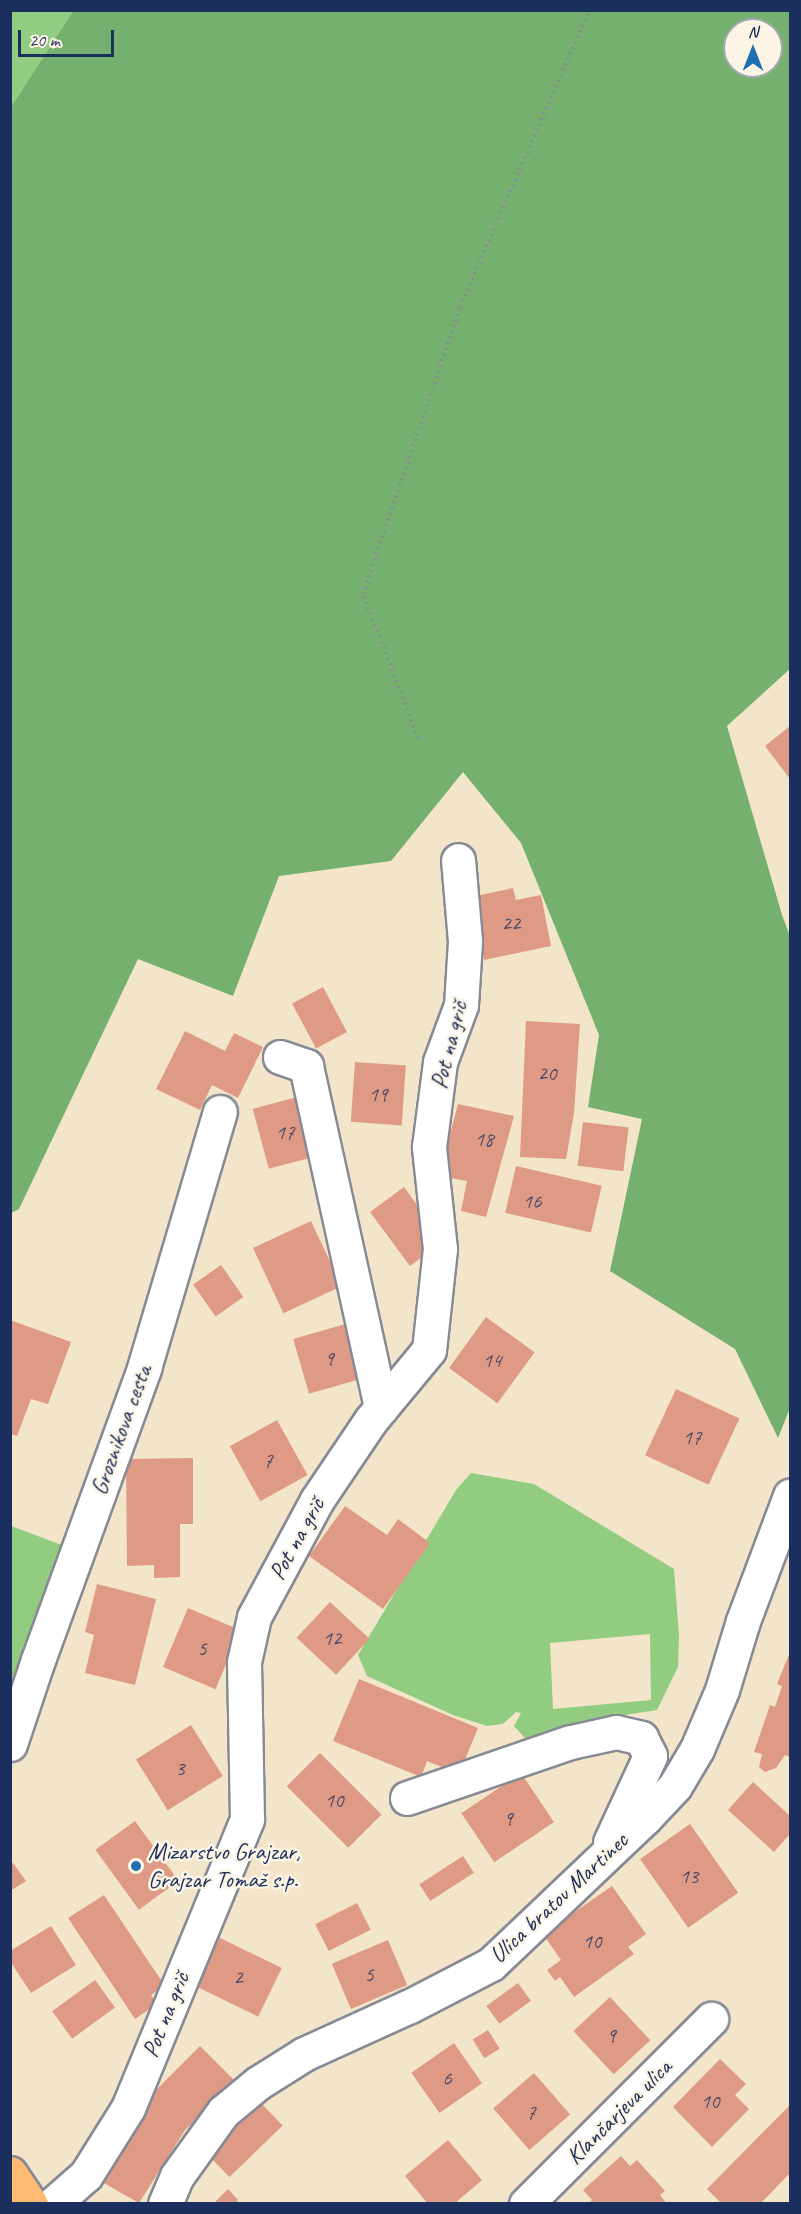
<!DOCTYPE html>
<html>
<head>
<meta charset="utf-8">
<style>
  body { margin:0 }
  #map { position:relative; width:801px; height:2214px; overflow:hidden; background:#f3e5c9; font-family:Caveat,sans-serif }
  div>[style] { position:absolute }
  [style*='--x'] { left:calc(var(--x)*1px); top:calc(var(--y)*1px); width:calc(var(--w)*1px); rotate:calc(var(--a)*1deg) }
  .green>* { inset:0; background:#92cc80 }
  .forest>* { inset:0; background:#75b06e }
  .building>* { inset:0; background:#de9a85; transform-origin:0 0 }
  .path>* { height:4px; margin-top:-2px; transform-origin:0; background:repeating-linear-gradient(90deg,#878a94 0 1.5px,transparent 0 6px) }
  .roads { filter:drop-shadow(2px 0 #878a94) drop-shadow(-2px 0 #878a94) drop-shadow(0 2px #878a94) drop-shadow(0 -2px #878a94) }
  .minor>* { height:33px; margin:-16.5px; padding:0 16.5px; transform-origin:16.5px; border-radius:16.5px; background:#fff }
  .major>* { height:33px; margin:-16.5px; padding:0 16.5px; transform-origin:16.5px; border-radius:16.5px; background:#ffbb71 }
  .dots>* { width:16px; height:16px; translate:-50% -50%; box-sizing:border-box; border:3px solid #fcf5e5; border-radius:50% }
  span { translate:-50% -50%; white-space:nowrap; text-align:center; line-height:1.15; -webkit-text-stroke:5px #fcf5e5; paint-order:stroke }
  .number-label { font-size:21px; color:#4c4a68 }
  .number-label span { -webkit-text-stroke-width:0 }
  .street-label { font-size:24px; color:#1b2f5e }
  .poi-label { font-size:24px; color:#1b2f5e }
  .left { translate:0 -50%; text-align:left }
  .frame { position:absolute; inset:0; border:12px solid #1b2f5e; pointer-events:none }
  .north { position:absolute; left:723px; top:18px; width:60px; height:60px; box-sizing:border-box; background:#fcf5e5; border:2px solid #a2a6af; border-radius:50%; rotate:0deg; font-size:16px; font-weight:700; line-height:24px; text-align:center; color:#1b2f5e }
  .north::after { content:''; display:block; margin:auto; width:21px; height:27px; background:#1f6fb2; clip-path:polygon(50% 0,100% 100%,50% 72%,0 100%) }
  .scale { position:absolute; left:18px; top:30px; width:96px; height:27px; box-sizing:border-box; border:3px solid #1b2f5e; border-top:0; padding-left:8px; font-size:18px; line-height:21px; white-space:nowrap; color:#1b2f5e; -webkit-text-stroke:4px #fcf5e5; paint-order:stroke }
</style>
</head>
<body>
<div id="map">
  <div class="green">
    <i style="clip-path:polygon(11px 11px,73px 11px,11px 107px)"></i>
    <i style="clip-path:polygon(evenodd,471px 1473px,534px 1484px,674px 1569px,679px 1636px,678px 1667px,657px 1710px,612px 1717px,525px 1738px,514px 1726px,521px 1713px,516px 1712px,503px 1724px,487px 1726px,453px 1715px,367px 1676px,358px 1655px,456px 1490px,471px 1473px,650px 1634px,651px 1700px,553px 1709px,550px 1643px,650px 1634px)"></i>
    <i style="clip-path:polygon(11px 1526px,70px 1548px,11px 1710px)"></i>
  </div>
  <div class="forest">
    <i style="clip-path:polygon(evenodd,73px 11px,790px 11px,790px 669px,727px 726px,782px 915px,790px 936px,790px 1408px,778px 1438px,735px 1349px,610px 1271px,642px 1119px,588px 1107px,599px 1035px,521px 843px,463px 772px,391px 861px,279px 876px,233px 996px,138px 959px,19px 1209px,11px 1213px,11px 107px,73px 11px,735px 30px,771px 30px,771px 66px,735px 66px,735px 30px)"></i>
  </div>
  <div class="building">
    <i style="clip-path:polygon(790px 726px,790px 779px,765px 746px)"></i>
    <i style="clip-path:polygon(513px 888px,516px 900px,541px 895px,551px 946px,484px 960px,471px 897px)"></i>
    <i style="left:323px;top:987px;width:51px;height:35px;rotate:62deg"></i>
    <i style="clip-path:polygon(526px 1021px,580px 1024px,574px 1113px,566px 1159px,520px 1157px)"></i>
    <i style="clip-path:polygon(185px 1031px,225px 1051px,234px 1033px,263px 1047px,238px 1098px,212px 1085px,200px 1110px,156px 1089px)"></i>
    <i style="left:355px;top:1062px;width:51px;height:60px;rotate:4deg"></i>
    <i style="left:301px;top:1096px;width:62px;height:50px;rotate:75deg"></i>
    <i style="clip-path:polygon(458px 1104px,514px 1116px,486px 1217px,461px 1211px,467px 1181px,439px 1176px)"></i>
    <i style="left:583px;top:1122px;width:46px;height:44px;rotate:7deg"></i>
    <i style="left:516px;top:1166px;width:88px;height:48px;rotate:13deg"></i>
    <i style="clip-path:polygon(404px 1187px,436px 1231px,436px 1247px,410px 1266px,370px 1212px)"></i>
    <i style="left:311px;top:1221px;width:72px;height:64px;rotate:65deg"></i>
    <i style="left:221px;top:1265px;width:39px;height:34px;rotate:55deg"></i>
    <i style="left:486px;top:1317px;width:60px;height:63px;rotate:36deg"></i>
    <i style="clip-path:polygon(10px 1320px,71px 1342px,48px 1404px,31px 1399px,17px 1436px,10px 1434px)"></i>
    <i style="left:349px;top:1323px;width:57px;height:58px;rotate:74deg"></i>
    <i style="left:676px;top:1389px;width:70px;height:73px;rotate:25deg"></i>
    <i style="left:277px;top:1420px;width:63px;height:54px;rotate:61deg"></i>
    <i style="clip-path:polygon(193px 1458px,193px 1524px,180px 1524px,180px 1577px,154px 1578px,154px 1565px,127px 1566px,126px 1459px)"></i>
    <i style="clip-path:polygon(345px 1506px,387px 1535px,398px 1519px,430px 1543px,383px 1609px,309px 1556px)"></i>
    <i style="clip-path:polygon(97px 1584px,156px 1599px,135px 1685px,85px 1673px,94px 1635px,85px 1632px)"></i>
    <i style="left:330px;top:1602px;width:54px;height:49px;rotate:43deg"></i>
    <i style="left:188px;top:1608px;width:57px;height:64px;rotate:23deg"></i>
    <i style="clip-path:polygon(790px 1652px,790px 1757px,785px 1755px,776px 1768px,765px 1772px,759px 1767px,762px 1754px,754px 1752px,770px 1705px,775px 1707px,782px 1686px,777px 1684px)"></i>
    <i style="clip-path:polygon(359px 1679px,478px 1728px,459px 1774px,427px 1761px,421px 1777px,333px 1741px)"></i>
    <i style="left:191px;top:1725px;width:60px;height:65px;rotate:58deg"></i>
    <i style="left:320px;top:1753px;width:87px;height:47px;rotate:45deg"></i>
    <i style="left:521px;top:1773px;width:59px;height:72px;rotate:56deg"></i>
    <i style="clip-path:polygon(753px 1782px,790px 1816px,790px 1834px,774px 1852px,728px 1810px)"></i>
    <i style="left:135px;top:1821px;width:74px;height:49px;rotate:54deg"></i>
    <i style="left:690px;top:1824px;width:84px;height:61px;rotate:55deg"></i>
    <i style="left:463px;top:1856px;width:20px;height:52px;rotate:57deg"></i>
    <i style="clip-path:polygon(10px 1859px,26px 1881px,10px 1891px)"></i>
    <i style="clip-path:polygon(612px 1886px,646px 1934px,628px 1947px,634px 1954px,574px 1997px,560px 1977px,555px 1981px,547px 1970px,561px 1960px,543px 1934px)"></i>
    <i style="clip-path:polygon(104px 1895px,165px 1986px,151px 1995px,157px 2004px,135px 2019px,68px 1918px)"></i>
    <i style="left:357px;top:1903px;width:30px;height:47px;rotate:63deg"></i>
    <i style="clip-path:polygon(51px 1926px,76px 1965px,31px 1993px,10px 1961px,10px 1951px)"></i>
    <i style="left:218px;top:1937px;width:71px;height:54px;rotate:26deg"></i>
    <i style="left:388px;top:1940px;width:49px;height:61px;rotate:67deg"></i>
    <i style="left:95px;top:1980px;width:34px;height:53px;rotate:54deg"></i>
    <i style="left:518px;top:1983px;width:22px;height:39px;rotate:54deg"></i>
    <i style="left:610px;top:1997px;width:59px;height:50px;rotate:47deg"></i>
    <i style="left:488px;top:2030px;width:22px;height:18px;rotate:58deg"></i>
    <i style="left:454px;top:2043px;width:49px;height:52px;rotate:55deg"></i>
    <i style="clip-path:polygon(200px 2046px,236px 2082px,185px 2130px,139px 2203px,95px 2178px,149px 2097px)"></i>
    <i style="clip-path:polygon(720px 2059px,746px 2084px,735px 2095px,749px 2109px,712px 2147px,673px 2107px)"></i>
    <i style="left:534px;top:2073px;width:55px;height:54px;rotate:49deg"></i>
    <i style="left:257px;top:2099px;width:37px;height:74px;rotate:46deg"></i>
    <i style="clip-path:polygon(790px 2105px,790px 2173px,760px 2204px,722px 2204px,707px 2189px)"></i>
    <i style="clip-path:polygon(448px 2140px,482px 2180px,454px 2204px,428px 2204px,405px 2176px)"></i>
    <i style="clip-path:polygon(621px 2156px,630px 2166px,637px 2160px,665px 2191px,660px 2195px,667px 2204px,588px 2204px,592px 2200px,583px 2190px)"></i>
    <i style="clip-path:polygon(228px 2189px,238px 2200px,235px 2204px,216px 2204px,215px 2202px)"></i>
  </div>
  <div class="path">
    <i style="--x:418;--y:738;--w:154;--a:-110.9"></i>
    <i style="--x:363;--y:594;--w:303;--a:-71.3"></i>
    <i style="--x:460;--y:307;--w:324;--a:-66.5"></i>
  </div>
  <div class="roads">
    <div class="minor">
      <i style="--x:280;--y:1057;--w:28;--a:19"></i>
      <i style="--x:306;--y:1066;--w:350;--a:77.6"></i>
      <i style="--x:10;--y:1744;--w:89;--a:-71.6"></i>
      <i style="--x:38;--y:1660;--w:311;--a:-70"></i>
      <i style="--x:144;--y:1368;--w:267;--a:-73.5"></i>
      <i style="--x:407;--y:1798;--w:173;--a:-18.9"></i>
      <i style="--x:571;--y:1742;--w:46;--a:-12.5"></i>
      <i style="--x:616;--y:1732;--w:26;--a:13"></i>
      <i style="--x:641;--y:1738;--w:20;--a:63"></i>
      <i style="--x:650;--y:1756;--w:95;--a:114.9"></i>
      <i style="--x:53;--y:2204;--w:44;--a:-41.3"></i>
      <i style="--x:86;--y:2175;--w:79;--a:-57.9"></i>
      <i style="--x:128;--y:2108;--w:313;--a:-67.6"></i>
      <i style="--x:247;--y:1819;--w:157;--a:-91.1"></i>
      <i style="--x:244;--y:1662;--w:46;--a:-77.5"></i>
      <i style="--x:254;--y:1617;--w:133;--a:-61.7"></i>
      <i style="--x:317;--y:1500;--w:97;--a:-56"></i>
      <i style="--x:371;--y:1420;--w:91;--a:-50.4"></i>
      <i style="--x:429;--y:1350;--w:102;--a:-83.8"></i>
      <i style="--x:440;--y:1249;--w:103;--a:-96.2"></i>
      <i style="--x:429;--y:1147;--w:86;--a:-82.6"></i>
      <i style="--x:440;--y:1062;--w:61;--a:-69.8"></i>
      <i style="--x:461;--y:1005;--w:64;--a:-86.4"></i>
      <i style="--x:465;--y:941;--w:81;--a:-94.9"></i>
      <i style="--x:165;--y:2204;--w:30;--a:-67"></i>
      <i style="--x:177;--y:2176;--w:79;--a:-54.3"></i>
      <i style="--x:223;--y:2112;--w:45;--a:-39.6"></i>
      <i style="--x:258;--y:2083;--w:54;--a:-32.2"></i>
      <i style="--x:304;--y:2054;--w:116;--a:-24.4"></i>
      <i style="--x:410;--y:2006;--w:91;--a:-27.4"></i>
      <i style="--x:491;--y:1964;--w:212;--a:-43.5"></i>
      <i style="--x:645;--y:1818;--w:44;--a:-46.8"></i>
      <i style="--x:675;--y:1786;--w:43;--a:-59.3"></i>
      <i style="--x:697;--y:1749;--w:64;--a:-67"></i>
      <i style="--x:722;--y:1690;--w:72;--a:-73.1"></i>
      <i style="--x:743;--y:1621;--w:134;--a:-69.4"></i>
      <i style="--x:526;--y:2204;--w:262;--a:-45"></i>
    </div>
    <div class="major">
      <i style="--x:10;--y:2173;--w:37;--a:56"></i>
    </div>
  </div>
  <div class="dots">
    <i style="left:136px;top:1866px;background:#1f6fb2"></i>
  </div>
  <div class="number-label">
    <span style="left:511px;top:923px">22</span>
    <span style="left:547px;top:1073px">20</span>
    <span style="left:378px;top:1094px">19</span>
    <span style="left:285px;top:1132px">17</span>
    <span style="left:484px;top:1139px">18</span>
    <span style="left:532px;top:1201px">16</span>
    <span style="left:329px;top:1358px">9</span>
    <span style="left:492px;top:1360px">14</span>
    <span style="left:692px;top:1437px">17</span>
    <span style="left:268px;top:1460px">7</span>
    <span style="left:332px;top:1638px">12</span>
    <span style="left:202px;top:1648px">5</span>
    <span style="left:180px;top:1768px">3</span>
    <span style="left:334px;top:1800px">10</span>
    <span style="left:508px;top:1818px">9</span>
    <span style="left:689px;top:1876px">13</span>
    <span style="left:592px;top:1941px">10</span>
    <span style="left:369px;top:1974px">5</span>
    <span style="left:238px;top:1977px">2</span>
    <span style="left:611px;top:2035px">9</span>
    <span style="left:447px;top:2078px">6</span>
    <span style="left:710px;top:2101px">10</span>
    <span style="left:531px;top:2112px">7</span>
  </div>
  <div class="street-label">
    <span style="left:449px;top:1045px;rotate:-76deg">Pot na grič</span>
    <span style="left:121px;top:1430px;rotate:-70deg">Groznikova cesta</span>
    <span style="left:297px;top:1539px;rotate:-61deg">Pot na grič</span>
    <span style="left:559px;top:1898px;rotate:-43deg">Ulica bratov Martinec</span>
    <span style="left:166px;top:2015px;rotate:-68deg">Pot na grič</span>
    <span style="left:619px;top:2112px;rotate:-45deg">Klančarjeva ulica</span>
  </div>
  <div class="poi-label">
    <span class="left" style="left:148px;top:1866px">Mizarstvo Grajzar,<br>Grajzar Tomaž s.p.</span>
  </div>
  <div class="frame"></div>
  <div class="north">N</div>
  <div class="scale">20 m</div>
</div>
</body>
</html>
